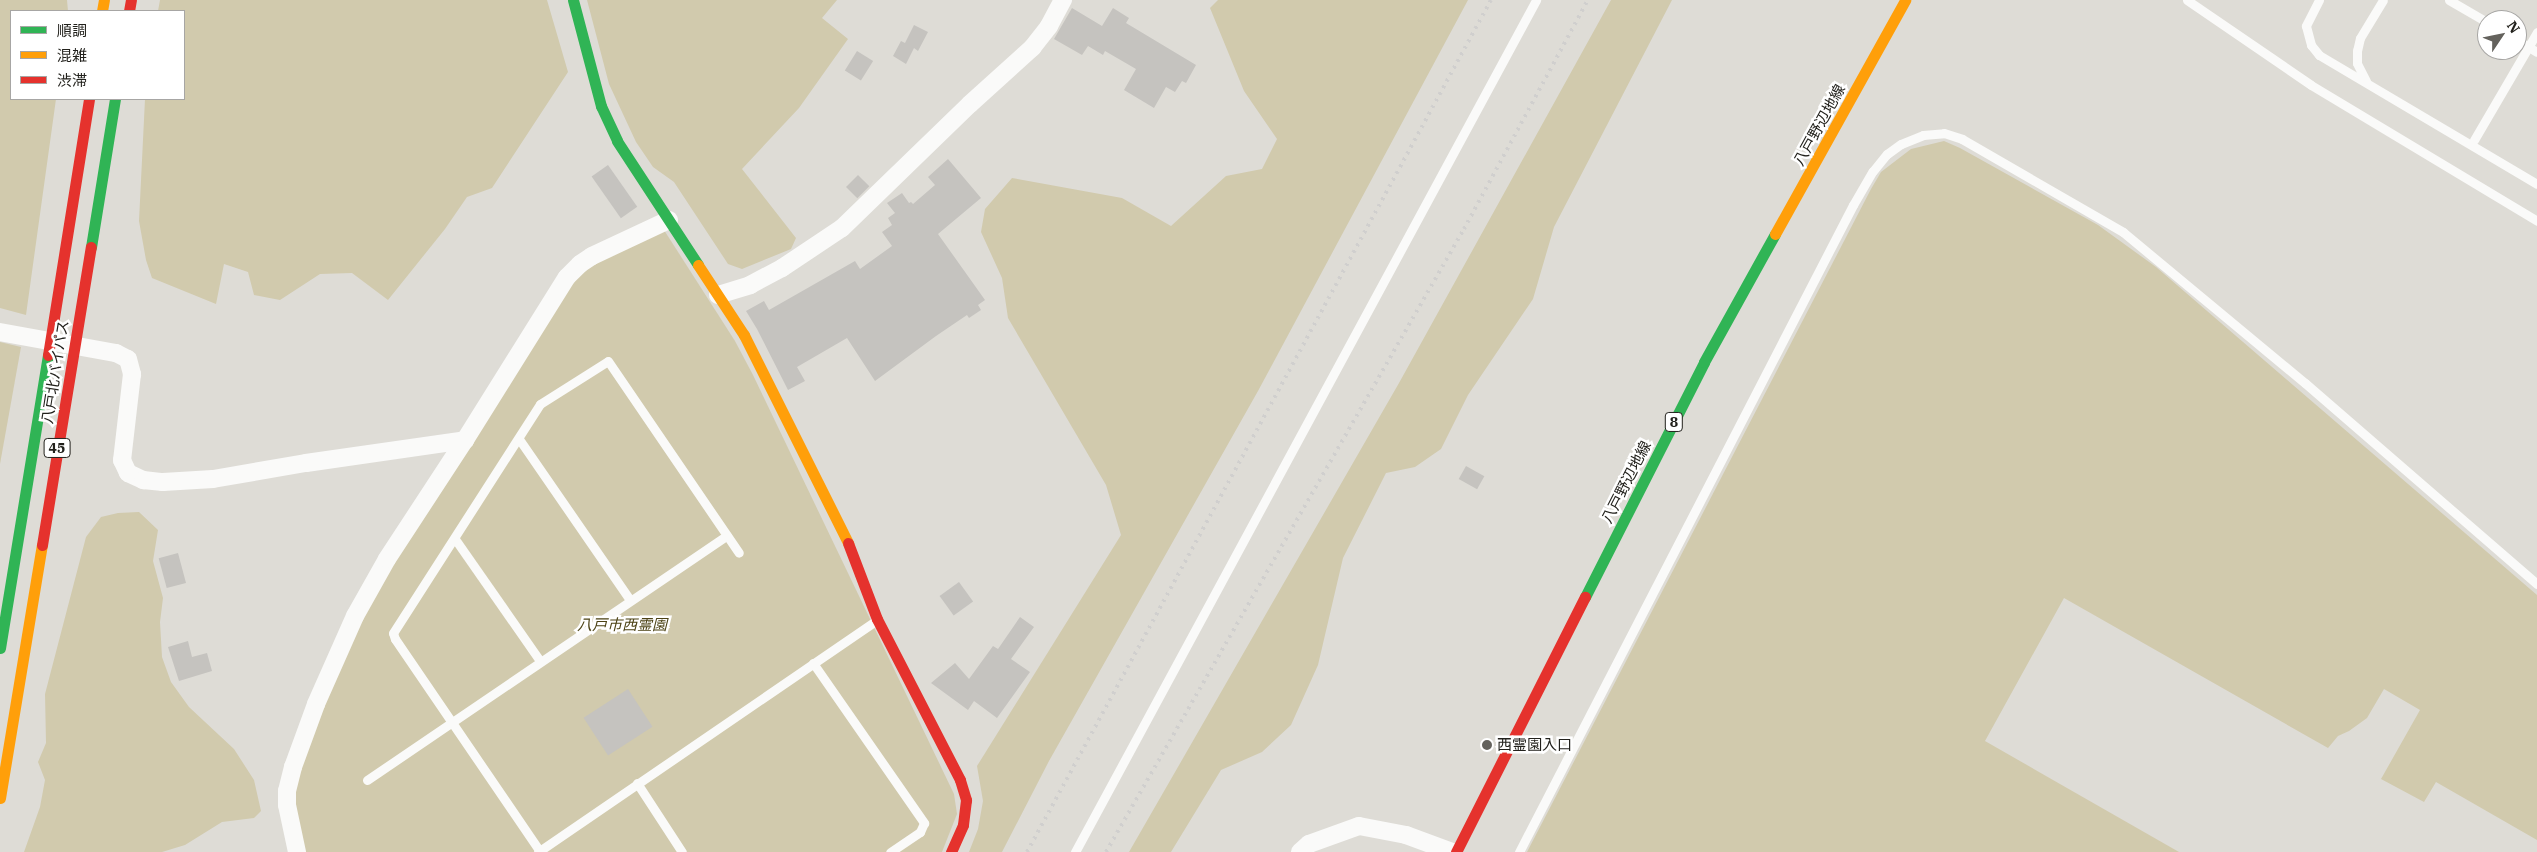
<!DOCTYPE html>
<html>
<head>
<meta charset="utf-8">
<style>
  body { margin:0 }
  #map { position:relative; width:2537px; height:852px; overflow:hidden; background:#dedcd6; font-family:"IBM Plex Serif","Noto Sans JP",serif }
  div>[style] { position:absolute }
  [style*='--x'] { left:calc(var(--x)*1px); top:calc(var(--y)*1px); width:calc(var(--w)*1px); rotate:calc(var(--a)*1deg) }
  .green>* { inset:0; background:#d1caad }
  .building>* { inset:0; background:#c5c3bf; transform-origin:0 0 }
  .lane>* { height:9px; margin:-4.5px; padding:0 4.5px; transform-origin:4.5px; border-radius:4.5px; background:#fafaf9 }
  .street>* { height:18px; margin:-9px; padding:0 9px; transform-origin:9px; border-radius:9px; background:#fafaf9 }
  .fast>* { height:11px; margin:-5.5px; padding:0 5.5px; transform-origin:5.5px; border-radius:5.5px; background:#30b455 }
  .slow>* { height:11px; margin:-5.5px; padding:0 5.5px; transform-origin:5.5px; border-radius:5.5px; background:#ff9f0a }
  .jam>* { height:11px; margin:-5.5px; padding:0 5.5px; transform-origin:5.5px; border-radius:5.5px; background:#e5322d }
  .rail>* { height:4px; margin-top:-2px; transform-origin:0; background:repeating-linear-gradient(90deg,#d0cfce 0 2.5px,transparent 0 7.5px) }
  .dots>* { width:14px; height:14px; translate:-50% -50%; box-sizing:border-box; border:2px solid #fff; border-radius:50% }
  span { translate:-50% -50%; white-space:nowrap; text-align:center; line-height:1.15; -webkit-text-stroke:5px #fff; paint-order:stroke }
  .shield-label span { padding:1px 4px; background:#fff; border:1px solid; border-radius:4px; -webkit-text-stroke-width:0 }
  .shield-label { font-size:14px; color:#22211c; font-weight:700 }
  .street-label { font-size:15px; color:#22211c }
  .park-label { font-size:15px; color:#4c4215; font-style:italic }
  .poi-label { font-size:15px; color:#22211c }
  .left { translate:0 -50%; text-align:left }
  .legend { position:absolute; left:10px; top:10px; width:175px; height:90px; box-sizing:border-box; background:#fff; border:1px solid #a7a6a4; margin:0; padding:6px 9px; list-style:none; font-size:15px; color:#22211c }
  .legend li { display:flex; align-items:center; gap:10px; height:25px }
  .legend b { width:25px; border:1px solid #a7a6a4 }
  .north { position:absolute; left:2477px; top:10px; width:50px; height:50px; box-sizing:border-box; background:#fff; border:1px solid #a7a6a4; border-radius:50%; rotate:56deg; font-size:14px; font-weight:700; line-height:20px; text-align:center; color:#22211c }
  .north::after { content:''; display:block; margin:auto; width:18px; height:22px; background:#64625d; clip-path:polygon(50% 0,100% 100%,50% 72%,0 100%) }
</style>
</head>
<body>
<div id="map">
  <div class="green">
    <i style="clip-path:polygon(0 0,67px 0,68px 11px,11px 11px,11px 99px,56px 99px,26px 315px,0 308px)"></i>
    <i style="clip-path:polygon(160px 0,547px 0,568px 72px,492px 188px,467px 197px,445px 229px,388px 300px,352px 273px,320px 274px,280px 300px,254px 295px,248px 272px,224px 264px,216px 304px,152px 278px,146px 260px,139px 221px,145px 99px,184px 99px,184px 11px,158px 11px)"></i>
    <i style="clip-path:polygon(587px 0,837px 0,822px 18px,848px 39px,799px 108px,742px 169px,796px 238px,791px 249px,742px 269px,728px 264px,674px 182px,653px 167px,636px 142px,609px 84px)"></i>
    <i style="clip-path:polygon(1218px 0,1468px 0,1258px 391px,1049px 761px,1002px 852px,969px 852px,978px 829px,983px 801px,977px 766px,1121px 535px,1106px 485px,1008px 318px,1002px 278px,981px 232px,985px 209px,1012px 178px,1122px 198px,1171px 226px,1226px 176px,1262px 169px,1277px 139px,1244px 91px,1210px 8px)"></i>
    <i style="clip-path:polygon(1611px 0,1672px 0,1554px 227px,1533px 299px,1468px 395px,1441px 449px,1415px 467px,1386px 473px,1343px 558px,1318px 665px,1291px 725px,1262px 752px,1221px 770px,1171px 852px,1129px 852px,1399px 383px)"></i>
    <i style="clip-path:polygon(1944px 141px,1960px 148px,2098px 225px,2156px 267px,2537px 595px,2537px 840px,2436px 782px,2424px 802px,2381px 779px,2420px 710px,2384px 689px,2367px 718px,2349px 731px,2338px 736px,2328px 748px,2064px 598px,1985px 741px,2179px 852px,1527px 852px,1871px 189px,1881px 172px,1911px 149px)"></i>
    <i style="clip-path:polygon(664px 230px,735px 341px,753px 375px,954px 794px,957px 814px,942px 852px,303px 852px,293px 788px,300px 762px,359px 623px,394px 558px,576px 276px,586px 265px)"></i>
    <i style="clip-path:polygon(0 342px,21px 347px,0 464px)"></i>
    <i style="clip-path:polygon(139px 512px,158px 530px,153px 561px,163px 598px,160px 622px,162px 657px,171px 682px,189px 707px,234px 749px,254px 780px,261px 811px,254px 818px,222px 822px,185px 845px,162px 852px,24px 852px,40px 807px,45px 780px,38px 762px,46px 743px,45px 694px,86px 537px,101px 517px,118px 513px)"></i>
  </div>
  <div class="building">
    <i style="clip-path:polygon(1072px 8px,1102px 26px,1113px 8px,1129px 18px,1126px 23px,1196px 65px,1186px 83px,1182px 81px,1175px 92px,1166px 87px,1154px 108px,1124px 90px,1136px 69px,1105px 51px,1103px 55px,1088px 46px,1082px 55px,1054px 39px)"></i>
    <i style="clip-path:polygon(914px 25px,928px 32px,918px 51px,914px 48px,906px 64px,893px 56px,901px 41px,905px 43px)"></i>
    <i style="left:857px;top:51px;width:19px;height:23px;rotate:32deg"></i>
    <i style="clip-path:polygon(948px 159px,981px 198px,938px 234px,985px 300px,978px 305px,981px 310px,969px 318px,967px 315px,936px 336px,875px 381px,847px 338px,797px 367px,805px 381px,788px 390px,757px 329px,746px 311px,764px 301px,769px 310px,855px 261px,860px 269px,892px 246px,882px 232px,892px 225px,888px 218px,895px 213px,887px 203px,902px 193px,909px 203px,911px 202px,913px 204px,935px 185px,928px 177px)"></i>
    <i style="left:608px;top:165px;width:51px;height:20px;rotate:55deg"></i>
    <i style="left:858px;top:175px;width:16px;height:17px;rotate:45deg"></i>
    <i style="left:1466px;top:466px;width:21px;height:15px;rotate:29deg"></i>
    <i style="left:178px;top:553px;width:31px;height:20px;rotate:75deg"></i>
    <i style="left:959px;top:582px;width:24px;height:24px;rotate:54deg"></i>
    <i style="clip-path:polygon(1020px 617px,1034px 627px,1011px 659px,1030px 672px,997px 718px,974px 701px,968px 710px,931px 683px,955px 663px,969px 679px,993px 646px,998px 649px)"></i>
    <i style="clip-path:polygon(188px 641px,192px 657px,207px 653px,212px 671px,179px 681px,168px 647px)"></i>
    <i style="left:628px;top:689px;width:45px;height:53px;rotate:57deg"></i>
  </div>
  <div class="lane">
    <i style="--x:2187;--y:0;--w:150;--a:34.4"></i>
    <i style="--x:2311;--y:85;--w:264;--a:31"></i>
    <i style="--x:2319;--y:0;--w:29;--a:117"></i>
    <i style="--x:2306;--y:26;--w:20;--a:75"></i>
    <i style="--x:2311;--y:45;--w:13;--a:51"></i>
    <i style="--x:2319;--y:55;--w:253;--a:30.6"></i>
    <i style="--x:2449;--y:0;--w:44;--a:30.1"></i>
    <i style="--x:2517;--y:40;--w:23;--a:31"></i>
    <i style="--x:2366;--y:81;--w:20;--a:-117"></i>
    <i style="--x:2357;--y:63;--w:12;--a:-90"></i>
    <i style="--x:2357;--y:51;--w:13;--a:-77"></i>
    <i style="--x:2360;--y:38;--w:44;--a:-58.8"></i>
    <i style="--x:2474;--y:140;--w:125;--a:-59.7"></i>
    <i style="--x:519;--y:439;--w:196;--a:55.4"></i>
    <i style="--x:455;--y:539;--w:149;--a:55.1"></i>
    <i style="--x:813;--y:663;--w:195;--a:55.2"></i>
    <i style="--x:924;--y:823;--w:10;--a:114"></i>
    <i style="--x:920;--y:832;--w:36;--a:146"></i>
    <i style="--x:367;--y:780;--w:435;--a:-34.2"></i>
    <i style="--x:637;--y:783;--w:82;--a:56.9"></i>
    <i style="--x:539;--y:850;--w:255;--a:-124.3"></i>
    <i style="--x:395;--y:639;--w:6;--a:-108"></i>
    <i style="--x:393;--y:633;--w:272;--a:-57.3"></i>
    <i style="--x:540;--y:404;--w:80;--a:-32.3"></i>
    <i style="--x:608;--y:361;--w:232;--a:55.7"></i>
    <i style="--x:538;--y:852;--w:409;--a:-34.4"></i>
    <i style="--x:1075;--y:852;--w:969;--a:-61.58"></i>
    <i style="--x:1519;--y:852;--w:728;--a:-62.7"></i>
    <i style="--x:1853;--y:205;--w:39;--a:-60"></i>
    <i style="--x:1873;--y:171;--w:22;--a:-51"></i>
    <i style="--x:1887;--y:154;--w:17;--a:-36"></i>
    <i style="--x:1901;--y:144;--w:24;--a:-22"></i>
    <i style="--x:1923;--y:135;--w:21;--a:-5"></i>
    <i style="--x:1944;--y:133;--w:19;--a:18"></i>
    <i style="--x:1962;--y:139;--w:186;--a:30"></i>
    <i style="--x:2123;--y:232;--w:236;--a:39.7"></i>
    <i style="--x:2305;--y:383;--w:307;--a:40.9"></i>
  </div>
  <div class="street">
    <i style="--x:718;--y:295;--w:34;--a:-17"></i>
    <i style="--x:750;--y:285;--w:36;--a:-28"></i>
    <i style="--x:782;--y:268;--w:72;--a:-33.7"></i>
    <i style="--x:842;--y:228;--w:178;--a:-44.1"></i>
    <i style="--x:970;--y:104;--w:84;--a:-42.1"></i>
    <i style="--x:1032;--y:48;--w:28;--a:-52"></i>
    <i style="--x:1049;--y:26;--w:30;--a:-62"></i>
    <i style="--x:0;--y:332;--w:118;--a:10.3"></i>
    <i style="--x:116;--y:353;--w:13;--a:27"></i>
    <i style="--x:128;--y:359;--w:16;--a:75"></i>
    <i style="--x:132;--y:374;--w:87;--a:96.6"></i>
    <i style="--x:122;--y:460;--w:14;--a:65"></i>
    <i style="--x:128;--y:473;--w:17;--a:25"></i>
    <i style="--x:143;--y:480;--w:20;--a:6"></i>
    <i style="--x:163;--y:482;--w:50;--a:-3.4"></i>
    <i style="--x:213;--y:479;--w:94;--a:-9.8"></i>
    <i style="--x:306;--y:463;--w:161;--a:-8.2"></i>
    <i style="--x:297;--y:852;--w:48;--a:-102"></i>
    <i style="--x:287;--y:805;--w:14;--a:-90"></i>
    <i style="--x:287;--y:791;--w:25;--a:-76"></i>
    <i style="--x:293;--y:767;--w:67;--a:-69.9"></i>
    <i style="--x:316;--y:704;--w:96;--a:-66.1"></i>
    <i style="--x:355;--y:616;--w:65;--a:-60.7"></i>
    <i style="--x:387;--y:559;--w:142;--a:-56.8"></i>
    <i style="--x:465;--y:440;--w:192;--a:-58"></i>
    <i style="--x:567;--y:277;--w:18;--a:-45"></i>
    <i style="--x:580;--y:264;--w:14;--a:-34"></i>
    <i style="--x:592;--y:256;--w:85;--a:-25.1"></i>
    <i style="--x:1300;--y:852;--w:12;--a:-42"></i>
    <i style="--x:1309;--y:844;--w:53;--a:-19.8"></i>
    <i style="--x:1359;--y:826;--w:48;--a:10.8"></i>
    <i style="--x:1406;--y:835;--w:49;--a:20.3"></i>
  </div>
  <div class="fast">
    <i style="--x:573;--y:0;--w:110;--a:75.2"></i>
    <i style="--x:601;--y:106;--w:38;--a:65"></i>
    <i style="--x:617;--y:141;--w:148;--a:56.8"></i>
    <i style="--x:91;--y:247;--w:150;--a:-80.8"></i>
    <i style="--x:1585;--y:597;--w:263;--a:-63.1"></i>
    <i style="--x:1704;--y:362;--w:146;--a:-61"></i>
    <i style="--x:0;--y:648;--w:297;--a:-80.7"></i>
  </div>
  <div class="slow">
    <i style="--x:102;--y:11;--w:11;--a:-80"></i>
    <i style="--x:1775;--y:234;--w:268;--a:-60.9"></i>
    <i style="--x:698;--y:265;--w:84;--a:56.7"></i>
    <i style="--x:744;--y:335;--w:233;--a:63.4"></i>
    <i style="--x:0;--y:798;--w:256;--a:-80.6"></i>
  </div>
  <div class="jam">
    <i style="--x:129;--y:11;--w:11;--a:-80"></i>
    <i style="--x:48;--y:355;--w:259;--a:-80.9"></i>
    <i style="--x:848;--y:543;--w:81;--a:69.1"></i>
    <i style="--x:877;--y:619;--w:181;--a:62.7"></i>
    <i style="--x:960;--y:780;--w:21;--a:73"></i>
    <i style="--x:966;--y:800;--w:25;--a:97"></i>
    <i style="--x:963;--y:825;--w:30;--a:114"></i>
    <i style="--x:42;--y:545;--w:302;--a:-80.7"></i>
    <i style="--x:1456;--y:852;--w:286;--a:-63.2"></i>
  </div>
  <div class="rail">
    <i style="--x:1027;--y:852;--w:970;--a:-61.43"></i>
    <i style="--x:1106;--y:852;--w:719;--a:-60.12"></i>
    <i style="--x:1464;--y:229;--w:260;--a:-61.6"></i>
  </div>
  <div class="dots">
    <i style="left:1487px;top:745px;background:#64625d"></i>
  </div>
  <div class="shield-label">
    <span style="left:1674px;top:422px">8</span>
    <span style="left:57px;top:448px">45</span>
  </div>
  <div class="street-label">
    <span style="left:1819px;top:125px;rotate:-61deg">八戸野辺地線</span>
    <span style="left:55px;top:372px;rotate:-81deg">八戸北バイパス</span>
    <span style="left:1626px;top:482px;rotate:-63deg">八戸野辺地線</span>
  </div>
  <div class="park-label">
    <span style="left:622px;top:625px">八戸市西霊園</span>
  </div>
  <div class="poi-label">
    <span class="left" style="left:1497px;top:745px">西霊園入口</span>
  </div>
  <ul class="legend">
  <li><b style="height:6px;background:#30b455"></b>順調</li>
  <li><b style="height:6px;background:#ff9f0a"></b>混雑</li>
  <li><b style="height:6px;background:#e5322d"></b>渋滞</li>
  </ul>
  <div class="north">N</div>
</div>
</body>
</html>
